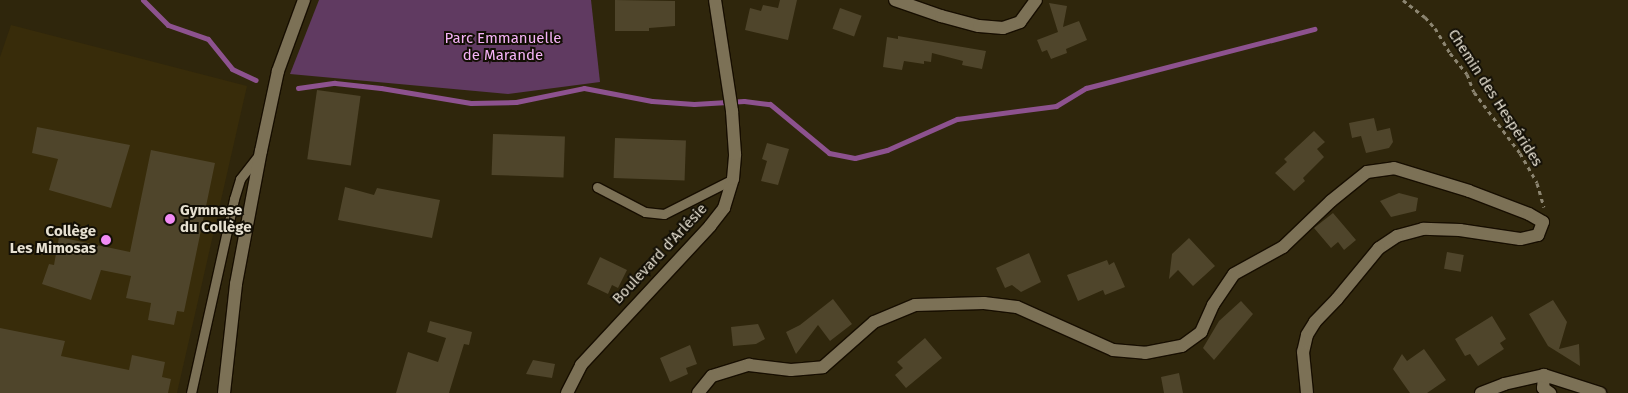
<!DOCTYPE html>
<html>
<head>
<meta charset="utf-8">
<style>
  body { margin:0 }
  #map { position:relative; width:1628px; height:393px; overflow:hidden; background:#2f260c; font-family:"Fira Sans",sans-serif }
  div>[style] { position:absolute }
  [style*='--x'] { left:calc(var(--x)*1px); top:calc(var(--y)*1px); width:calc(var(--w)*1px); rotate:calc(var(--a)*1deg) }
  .built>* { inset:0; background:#382c0a }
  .green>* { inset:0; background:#603a61 }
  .stream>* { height:5px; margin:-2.5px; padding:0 2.5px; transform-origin:2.5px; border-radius:2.5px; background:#8d528f }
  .building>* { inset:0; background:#4f452b; transform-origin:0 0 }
  .path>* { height:3px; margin-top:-1.5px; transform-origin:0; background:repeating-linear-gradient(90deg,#8c8571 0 4px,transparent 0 8px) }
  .roads { filter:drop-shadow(1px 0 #170e00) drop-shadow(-1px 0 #170e00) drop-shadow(0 1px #170e00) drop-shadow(0 -1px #170e00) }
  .service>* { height:9px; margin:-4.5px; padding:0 4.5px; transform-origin:4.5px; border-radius:4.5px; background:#7c7156 }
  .minor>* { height:12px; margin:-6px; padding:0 6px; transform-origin:6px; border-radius:6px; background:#7c7156 }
  .secondary>* { height:12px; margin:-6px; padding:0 6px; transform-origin:6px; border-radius:6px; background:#7c7156 }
  .dots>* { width:14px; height:14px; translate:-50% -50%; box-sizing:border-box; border:2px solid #130f05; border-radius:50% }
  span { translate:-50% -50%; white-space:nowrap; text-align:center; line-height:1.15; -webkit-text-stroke:4px #130f05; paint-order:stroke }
  .park-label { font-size:15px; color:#f5b3f7 }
  .street-label { font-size:15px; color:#e6e0d1 }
  .poi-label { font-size:15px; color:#e6e0d1; font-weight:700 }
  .left { translate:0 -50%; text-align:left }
  .right { translate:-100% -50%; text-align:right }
</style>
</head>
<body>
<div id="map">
  <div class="built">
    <i style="clip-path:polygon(11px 25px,247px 86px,177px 393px,0 393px,0 57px)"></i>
  </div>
  <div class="green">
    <i style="clip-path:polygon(319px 0,591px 0,600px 82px,508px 94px,290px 74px)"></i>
  </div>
  <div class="stream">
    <i style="--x:143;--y:0;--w:35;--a:45"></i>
    <i style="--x:168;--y:25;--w:42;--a:19.3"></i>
    <i style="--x:208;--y:39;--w:38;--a:51"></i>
    <i style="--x:232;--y:69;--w:26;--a:25"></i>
    <i style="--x:298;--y:88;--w:37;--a:-8"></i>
    <i style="--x:335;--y:83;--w:46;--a:6.2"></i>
    <i style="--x:381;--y:88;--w:91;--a:9.5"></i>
    <i style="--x:471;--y:103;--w:45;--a:-1.3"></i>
    <i style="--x:516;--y:102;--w:69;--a:-11.6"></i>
    <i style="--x:584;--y:88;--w:69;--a:10.8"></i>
    <i style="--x:652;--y:101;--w:42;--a:4.1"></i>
    <i style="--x:694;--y:104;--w:50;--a:-3.4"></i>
    <i style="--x:744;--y:101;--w:26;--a:7"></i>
    <i style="--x:770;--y:104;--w:77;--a:39.7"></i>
    <i style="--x:829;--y:153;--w:26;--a:11"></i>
    <i style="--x:855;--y:158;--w:33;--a:-14"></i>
    <i style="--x:887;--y:150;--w:77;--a:-23.9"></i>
    <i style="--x:957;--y:119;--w:100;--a:-7.5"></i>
    <i style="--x:1056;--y:106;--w:35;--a:-31"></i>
    <i style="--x:1086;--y:88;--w:236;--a:-14.5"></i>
  </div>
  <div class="building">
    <i style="clip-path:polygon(615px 0,675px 1px,675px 26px,649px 28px,649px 31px,615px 31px)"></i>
    <i style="clip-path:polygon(780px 0,797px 0,788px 40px,745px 30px,750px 8px,761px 11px,763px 5px,778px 8px)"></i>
    <i style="clip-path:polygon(1049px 3px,1067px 6px,1063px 27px,1079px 21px,1087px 40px,1066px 49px,1067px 53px,1051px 59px,1047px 50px,1042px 52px,1037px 40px,1058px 32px)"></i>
    <i style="left:840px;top:8px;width:23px;height:22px;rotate:20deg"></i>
    <i style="clip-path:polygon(898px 36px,986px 51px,982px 69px,962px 65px,963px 61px,932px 53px,931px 62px,924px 61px,924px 64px,904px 61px,902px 70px,883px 67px,887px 37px,898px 39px)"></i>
    <i style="left:317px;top:90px;width:44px;height:70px;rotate:8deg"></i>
    <i style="clip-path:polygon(1374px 118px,1377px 131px,1390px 128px,1393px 142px,1389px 148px,1366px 153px,1361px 136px,1352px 138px,1349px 123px)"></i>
    <i style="clip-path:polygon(37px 127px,130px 145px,111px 208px,49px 190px,58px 159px,32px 153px)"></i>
    <i style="clip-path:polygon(1314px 131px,1325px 142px,1317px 149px,1324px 157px,1303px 178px,1305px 181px,1294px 191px,1275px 173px,1287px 162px,1284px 159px)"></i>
    <i style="left:493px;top:134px;width:72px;height:41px;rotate:2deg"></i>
    <i style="left:615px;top:138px;width:71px;height:40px;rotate:2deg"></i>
    <i style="clip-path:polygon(767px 143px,789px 149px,778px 185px,761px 181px,767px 161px,762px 159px)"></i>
    <i style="clip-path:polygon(151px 150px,215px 163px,184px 312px,177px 311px,174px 325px,148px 320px,151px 303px,126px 298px,131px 276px,101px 270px,91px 300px,42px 284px,49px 264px,54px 265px,59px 237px,130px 252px)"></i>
    <i style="clip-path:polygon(345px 187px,374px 195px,377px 188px,440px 200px,432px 238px,338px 220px)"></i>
    <i style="clip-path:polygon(1399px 193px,1418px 198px,1416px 211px,1391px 217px,1380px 201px)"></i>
    <i style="clip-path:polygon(1333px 213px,1356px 240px,1344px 250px,1338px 242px,1331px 248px,1314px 228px)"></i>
    <i style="clip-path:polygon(1189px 238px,1215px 266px,1193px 286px,1178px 270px,1169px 279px,1172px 254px)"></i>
    <i style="left:1447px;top:252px;width:17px;height:17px;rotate:10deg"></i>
    <i style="clip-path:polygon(1029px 253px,1041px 282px,1021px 292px,1012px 285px,1005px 288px,996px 268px)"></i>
    <i style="clip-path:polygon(600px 257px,627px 270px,618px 288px,612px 285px,608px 294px,587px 284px)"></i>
    <i style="clip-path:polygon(1107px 260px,1109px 265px,1114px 262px,1125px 287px,1105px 295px,1103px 290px,1078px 301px,1067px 275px)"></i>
    <i style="clip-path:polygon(833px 299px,852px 324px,830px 341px,818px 325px,796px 354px,786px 332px,800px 325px)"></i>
    <i style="clip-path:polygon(1553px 300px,1567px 322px,1559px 349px,1579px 344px,1580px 366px,1548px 346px,1529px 314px)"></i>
    <i style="clip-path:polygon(1241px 301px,1253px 314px,1214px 360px,1203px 348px,1219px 321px)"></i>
    <i style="clip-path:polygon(1492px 316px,1506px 339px,1500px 343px,1504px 349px,1478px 366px,1470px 354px,1465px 356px,1455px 339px)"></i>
    <i style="clip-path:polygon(430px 321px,472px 332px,469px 345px,464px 344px,449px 393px,396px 393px,408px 352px,438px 362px,446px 338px,427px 332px)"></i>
    <i style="clip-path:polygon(758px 324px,765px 339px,756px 344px,733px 346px,731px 327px)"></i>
    <i style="clip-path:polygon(0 328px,65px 341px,61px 356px,129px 370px,132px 355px,165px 362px,162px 377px,171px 379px,168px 393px,0 393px)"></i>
    <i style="clip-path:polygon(925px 338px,942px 358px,906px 388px,895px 375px,903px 368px,897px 362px)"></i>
    <i style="clip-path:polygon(690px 345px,697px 364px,686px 368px,688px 374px,670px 382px,660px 358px)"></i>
    <i style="clip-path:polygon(1424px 349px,1446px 380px,1427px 393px,1410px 393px,1393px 369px,1402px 354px,1407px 361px)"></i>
    <i style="clip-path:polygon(533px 360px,555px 364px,552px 378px,526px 374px)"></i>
    <i style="clip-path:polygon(1179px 373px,1183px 393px,1164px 393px,1161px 377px)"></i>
  </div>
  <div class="path">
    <i style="--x:1403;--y:0;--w:28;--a:38"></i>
    <i style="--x:1425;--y:17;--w:15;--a:48"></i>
    <i style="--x:1435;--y:28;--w:29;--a:59"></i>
    <i style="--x:1450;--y:53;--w:27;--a:51"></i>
    <i style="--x:1467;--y:74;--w:19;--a:69"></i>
    <i style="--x:1474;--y:92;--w:76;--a:53"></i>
    <i style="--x:1520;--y:153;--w:34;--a:60"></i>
    <i style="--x:1537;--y:183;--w:25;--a:74"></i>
  </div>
  <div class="roads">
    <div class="service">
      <i style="--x:597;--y:187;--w:54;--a:27.5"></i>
      <i style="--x:645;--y:212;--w:19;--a:6"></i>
      <i style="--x:664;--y:214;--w:77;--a:-26.9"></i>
      <i style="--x:191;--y:393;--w:199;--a:-77.5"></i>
      <i style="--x:234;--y:199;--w:21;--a:-73"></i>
      <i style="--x:240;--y:179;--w:33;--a:-52"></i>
    </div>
    <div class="minor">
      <i style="--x:895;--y:0;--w:49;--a:19.2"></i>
      <i style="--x:941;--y:16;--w:39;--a:15"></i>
      <i style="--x:979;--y:26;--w:24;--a:5"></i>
      <i style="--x:1003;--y:28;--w:18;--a:-19"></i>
      <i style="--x:1020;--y:22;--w:27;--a:-54"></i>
      <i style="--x:1544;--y:375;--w:13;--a:94"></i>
      <i style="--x:1543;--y:388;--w:9;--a:36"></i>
      <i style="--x:567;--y:393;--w:31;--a:-63"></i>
      <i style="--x:581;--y:365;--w:190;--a:-47.1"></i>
      <i style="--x:710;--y:226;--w:23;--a:-52"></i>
      <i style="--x:724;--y:208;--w:30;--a:-73"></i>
      <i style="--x:733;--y:179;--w:25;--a:-85"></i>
      <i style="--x:735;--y:154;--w:43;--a:-94"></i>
      <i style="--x:732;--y:111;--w:112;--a:-98.7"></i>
      <i style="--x:698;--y:393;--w:22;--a:-51"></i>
      <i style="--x:712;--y:376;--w:39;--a:-17"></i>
      <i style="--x:749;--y:365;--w:42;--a:6.8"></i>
      <i style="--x:791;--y:370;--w:32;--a:-5"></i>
      <i style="--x:823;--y:367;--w:68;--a:-41.4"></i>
      <i style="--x:874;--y:322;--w:44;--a:-22.5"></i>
      <i style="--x:915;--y:305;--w:69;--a:-1.7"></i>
      <i style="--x:984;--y:303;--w:33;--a:7"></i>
      <i style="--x:1017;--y:307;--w:105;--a:24.1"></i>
      <i style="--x:1113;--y:350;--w:32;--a:5"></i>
      <i style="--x:1145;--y:353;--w:38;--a:-11"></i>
      <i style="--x:1182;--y:346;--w:24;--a:-36"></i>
      <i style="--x:1201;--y:332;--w:30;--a:-66"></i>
      <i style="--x:1213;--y:305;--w:37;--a:-56"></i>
      <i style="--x:1234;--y:274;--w:56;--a:-28.9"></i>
      <i style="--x:1283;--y:247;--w:66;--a:-43.8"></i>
      <i style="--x:1331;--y:201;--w:46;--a:-38.9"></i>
      <i style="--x:1367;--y:172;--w:27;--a:-8"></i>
      <i style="--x:1394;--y:168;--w:78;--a:17"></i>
      <i style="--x:1469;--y:191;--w:64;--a:21"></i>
      <i style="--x:1529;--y:214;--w:16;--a:30"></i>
      <i style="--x:1543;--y:222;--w:14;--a:111"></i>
      <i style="--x:1538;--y:235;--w:18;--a:167"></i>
      <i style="--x:1520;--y:239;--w:61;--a:-171.5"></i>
      <i style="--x:1460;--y:230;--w:37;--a:-178"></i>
      <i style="--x:1423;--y:229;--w:27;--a:165"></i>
      <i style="--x:1397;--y:236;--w:22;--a:146"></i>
      <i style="--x:1379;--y:248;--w:66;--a:129.5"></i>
      <i style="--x:1337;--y:299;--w:32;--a:134"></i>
      <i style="--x:1315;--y:322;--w:15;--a:122"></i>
      <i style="--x:1307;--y:335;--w:17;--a:103"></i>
      <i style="--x:1303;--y:352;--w:41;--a:84.4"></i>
      <i style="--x:1481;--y:393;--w:25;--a:-21"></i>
      <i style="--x:1504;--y:384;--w:41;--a:-12.7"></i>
      <i style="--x:1544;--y:375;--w:59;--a:17.8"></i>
    </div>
    <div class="secondary">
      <i style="--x:224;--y:393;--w:110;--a:-83.7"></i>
      <i style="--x:236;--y:284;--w:135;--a:-79.4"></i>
      <i style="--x:261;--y:151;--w:82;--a:-78"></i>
      <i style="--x:278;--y:71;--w:76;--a:-69.9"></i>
    </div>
  </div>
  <div class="dots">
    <i style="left:170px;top:219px;background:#f18bf5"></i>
    <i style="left:106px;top:240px;background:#f18bf5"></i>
  </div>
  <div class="park-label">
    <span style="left:503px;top:47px">Parc Emmanuelle<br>de Marande</span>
  </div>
  <div class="street-label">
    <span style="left:1495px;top:98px;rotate:57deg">Chemin des Hespérides</span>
    <span style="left:660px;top:254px;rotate:-47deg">Boulevard d'Arlésie</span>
  </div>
  <div class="poi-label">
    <span class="left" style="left:180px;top:219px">Gymnase<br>du Collège</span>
    <span class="right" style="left:96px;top:240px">Collège<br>Les Mimosas</span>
  </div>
</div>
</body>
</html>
